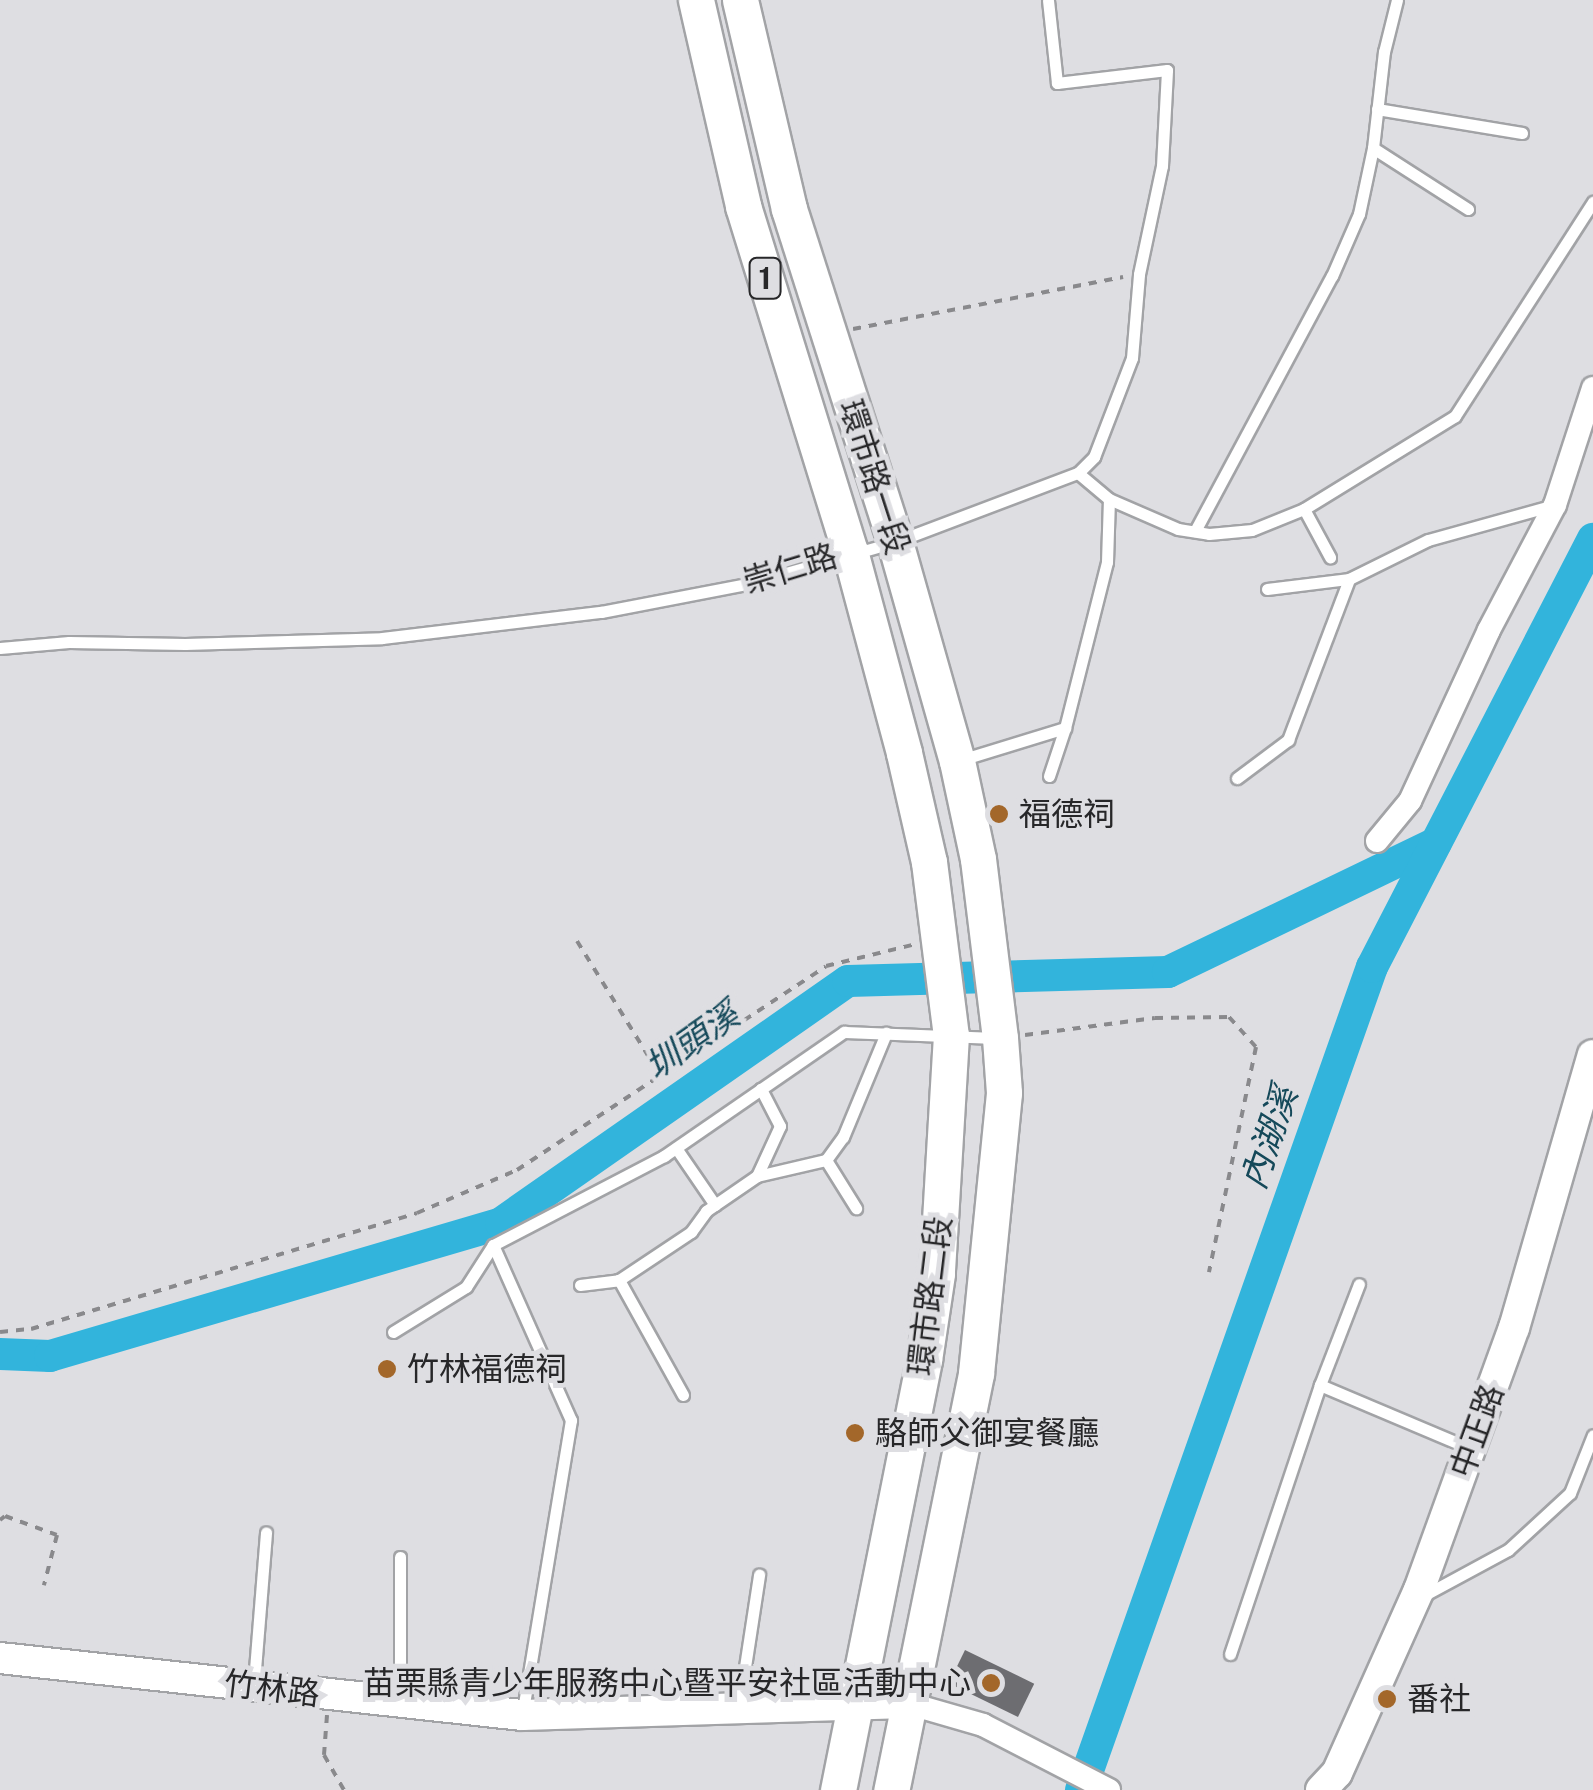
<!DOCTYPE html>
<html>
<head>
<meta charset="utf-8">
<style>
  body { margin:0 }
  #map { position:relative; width:1593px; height:1790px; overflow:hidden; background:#dedee2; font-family:"Public Sans","Noto Sans TC",sans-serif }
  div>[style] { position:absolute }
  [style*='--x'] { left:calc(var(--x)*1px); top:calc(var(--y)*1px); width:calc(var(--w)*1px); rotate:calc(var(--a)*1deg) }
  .river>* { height:32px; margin:-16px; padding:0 16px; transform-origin:16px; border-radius:16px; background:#32b4dc }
  .building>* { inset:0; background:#6d6d71; transform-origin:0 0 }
  .path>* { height:4px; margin-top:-2px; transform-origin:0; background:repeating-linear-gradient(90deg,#89898c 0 8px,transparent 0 16px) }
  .roads { filter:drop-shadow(2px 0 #a2a3a6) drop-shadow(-2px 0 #a2a3a6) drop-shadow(0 2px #a2a3a6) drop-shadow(0 -2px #a2a3a6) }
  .lane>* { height:11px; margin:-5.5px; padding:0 5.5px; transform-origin:5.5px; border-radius:5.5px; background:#fff }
  .street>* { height:22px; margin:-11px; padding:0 11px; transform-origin:11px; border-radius:11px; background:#fff }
  .secondary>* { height:30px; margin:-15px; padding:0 15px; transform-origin:15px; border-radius:15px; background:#fff }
  .primary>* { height:35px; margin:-17.5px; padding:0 17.5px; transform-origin:17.5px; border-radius:17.5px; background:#fff }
  .dots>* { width:28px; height:28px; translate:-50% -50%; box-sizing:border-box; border:5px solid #dedee2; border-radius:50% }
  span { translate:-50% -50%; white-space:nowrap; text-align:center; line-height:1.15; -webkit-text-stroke:10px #dedee2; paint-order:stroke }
  .shield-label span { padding:2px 8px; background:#dedee2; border:2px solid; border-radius:8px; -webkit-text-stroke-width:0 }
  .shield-label { font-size:30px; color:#272729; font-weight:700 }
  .street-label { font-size:32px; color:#272729 }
  .poi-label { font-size:32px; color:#272729 }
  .left { translate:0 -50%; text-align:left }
  .right { translate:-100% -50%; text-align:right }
  .water-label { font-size:35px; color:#15495a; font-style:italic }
</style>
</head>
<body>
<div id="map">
  <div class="river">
    <i style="--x:0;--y:1354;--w:50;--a:2.3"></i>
    <i style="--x:50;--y:1356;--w:470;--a:-16.4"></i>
    <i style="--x:501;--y:1223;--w:423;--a:-34.9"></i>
    <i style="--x:848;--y:981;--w:320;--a:-1.6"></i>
    <i style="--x:1168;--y:972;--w:297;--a:-25.7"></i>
    <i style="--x:1081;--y:1790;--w:873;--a:-70.53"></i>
    <i style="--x:1372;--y:967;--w:482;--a:-62.7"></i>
  </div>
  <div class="building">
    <i style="left:965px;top:1650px;width:77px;height:37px;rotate:26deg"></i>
  </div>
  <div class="path">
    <i style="--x:853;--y:329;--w:275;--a:-10.9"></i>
    <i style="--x:577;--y:941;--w:161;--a:58.2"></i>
    <i style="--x:1025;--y:1035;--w:131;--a:-7.5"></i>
    <i style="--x:1155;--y:1018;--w:74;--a:-0.8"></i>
    <i style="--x:1229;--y:1017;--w:40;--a:48"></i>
    <i style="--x:1256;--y:1047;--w:230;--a:101.8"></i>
    <i style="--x:0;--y:1332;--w:31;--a:-6"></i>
    <i style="--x:31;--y:1329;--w:403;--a:-16.7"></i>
    <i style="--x:417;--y:1213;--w:109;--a:-23.3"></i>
    <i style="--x:517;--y:1170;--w:370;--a:-33.4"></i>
    <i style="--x:826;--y:966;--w:89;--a:-13.7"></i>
    <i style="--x:0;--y:1520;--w:6;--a:-39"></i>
    <i style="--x:5;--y:1516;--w:55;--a:20.1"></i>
    <i style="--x:57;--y:1535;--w:52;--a:104.6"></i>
    <i style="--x:327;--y:1715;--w:40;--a:94.3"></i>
    <i style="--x:324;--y:1755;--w:40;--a:60.3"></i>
  </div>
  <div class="roads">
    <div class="lane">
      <i style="--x:1377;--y:109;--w:147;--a:9.4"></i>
      <i style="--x:1373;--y:148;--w:113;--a:32.7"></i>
      <i style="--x:1078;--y:473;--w:40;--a:40"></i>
      <i style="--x:1109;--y:499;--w:75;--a:23.5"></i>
      <i style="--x:1178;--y:529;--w:31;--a:9"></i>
      <i style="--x:1209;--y:534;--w:43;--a:-5.3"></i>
      <i style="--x:1252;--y:530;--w:56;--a:-22"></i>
      <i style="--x:1304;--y:509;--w:177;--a:-31.6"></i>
      <i style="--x:1455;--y:416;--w:255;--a:-57.2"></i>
      <i style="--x:1304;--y:509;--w:55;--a:61.6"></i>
      <i style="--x:1195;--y:531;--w:289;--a:-61.8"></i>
      <i style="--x:1332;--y:276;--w:68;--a:-66.5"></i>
      <i style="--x:1359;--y:214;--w:67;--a:-78"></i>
      <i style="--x:1373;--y:148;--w:97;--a:-83.5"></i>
      <i style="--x:1384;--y:52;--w:54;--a:-76"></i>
      <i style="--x:1267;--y:589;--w:83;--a:-7"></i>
      <i style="--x:0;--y:648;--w:69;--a:-5"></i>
      <i style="--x:69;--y:642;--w:116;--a:1"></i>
      <i style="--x:185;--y:644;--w:197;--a:-1.7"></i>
      <i style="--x:382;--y:638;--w:221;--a:-6.8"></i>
      <i style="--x:601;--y:612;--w:149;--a:-10.9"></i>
      <i style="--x:747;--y:584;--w:154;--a:-15.8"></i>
      <i style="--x:895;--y:542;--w:196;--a:-20.7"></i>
      <i style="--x:1078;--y:473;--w:23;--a:-45"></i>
      <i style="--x:1094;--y:457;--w:106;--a:-69"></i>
      <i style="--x:1132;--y:358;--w:84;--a:-85.2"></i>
      <i style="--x:1139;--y:274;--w:110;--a:-78"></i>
      <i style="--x:1162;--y:166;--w:96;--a:-87"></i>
      <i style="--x:1167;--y:70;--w:111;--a:173.3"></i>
      <i style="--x:1057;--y:83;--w:83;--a:-96.2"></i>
      <i style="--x:961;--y:760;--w:109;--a:-17.1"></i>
      <i style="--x:1065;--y:728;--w:171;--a:-75.8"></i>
      <i style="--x:1107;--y:562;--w:63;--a:-88.2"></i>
      <i style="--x:1049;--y:776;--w:51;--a:-71.6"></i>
      <i style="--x:1237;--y:778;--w:64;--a:-36.7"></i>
      <i style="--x:1288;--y:740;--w:172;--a:-69.2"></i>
      <i style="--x:1349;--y:579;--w:88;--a:-26.3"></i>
      <i style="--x:1428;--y:540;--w:128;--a:-15.5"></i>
      <i style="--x:676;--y:1148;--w:69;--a:55.6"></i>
      <i style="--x:826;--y:1160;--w:57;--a:58"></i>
      <i style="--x:757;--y:1176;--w:55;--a:-65.3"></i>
      <i style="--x:780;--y:1126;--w:42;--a:-117.2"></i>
      <i style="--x:493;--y:1245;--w:192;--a:66"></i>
      <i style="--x:571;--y:1420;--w:299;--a:99.4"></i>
      <i style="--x:580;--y:1285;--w:39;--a:-7"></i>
      <i style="--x:393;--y:1332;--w:86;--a:-31.7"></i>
      <i style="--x:466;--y:1287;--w:50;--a:-57.3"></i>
      <i style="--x:493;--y:1245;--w:193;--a:-27.5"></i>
      <i style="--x:664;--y:1156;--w:219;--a:-34.6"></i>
      <i style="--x:844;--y:1032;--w:152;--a:2.3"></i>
      <i style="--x:1320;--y:1385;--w:108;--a:-68.9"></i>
      <i style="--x:683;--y:1395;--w:132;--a:-119.1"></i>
      <i style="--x:619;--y:1280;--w:87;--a:-33.7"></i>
      <i style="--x:691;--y:1232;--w:26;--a:-54"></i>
      <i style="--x:706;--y:1211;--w:62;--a:-34.5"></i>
      <i style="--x:757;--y:1176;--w:71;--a:-13.1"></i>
      <i style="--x:826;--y:1160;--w:29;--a:-54"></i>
      <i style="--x:843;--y:1137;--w:113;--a:-67.5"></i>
      <i style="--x:1421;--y:1597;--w:99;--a:-28.4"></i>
      <i style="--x:1508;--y:1550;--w:84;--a:-42.6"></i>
      <i style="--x:1570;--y:1493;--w:62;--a:-68.4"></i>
      <i style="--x:1230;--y:1654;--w:284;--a:-71.5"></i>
      <i style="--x:1320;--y:1385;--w:160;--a:22.9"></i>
      <i style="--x:254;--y:1682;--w:150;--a:-85.4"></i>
      <i style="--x:400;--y:1698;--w:141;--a:-90"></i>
      <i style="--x:739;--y:1706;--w:133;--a:-81.3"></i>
    </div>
    <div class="street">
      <i style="--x:1377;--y:841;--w:52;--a:-50.5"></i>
      <i style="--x:1410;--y:801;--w:188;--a:-65.2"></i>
      <i style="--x:1489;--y:630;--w:141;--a:-62.2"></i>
      <i style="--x:1555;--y:505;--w:123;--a:-72"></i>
      <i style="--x:907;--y:1703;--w:79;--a:16.1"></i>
      <i style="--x:983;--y:1725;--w:142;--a:27.3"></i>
    </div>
    <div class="secondary">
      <i style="--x:0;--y:1658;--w:525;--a:6.23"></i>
      <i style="--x:522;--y:1715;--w:385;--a:-1.8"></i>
      <i style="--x:1321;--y:1790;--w:23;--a:-47"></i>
      <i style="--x:1337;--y:1773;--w:201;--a:-65.9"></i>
      <i style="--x:1419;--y:1590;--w:279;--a:-70.1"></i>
      <i style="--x:1514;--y:1328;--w:284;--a:-73.9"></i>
    </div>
    <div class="primary">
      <i style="--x:696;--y:0;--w:211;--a:77.1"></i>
      <i style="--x:743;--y:206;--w:361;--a:72.8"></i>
      <i style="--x:850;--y:551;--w:209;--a:75"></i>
      <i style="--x:904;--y:753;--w:112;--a:77.1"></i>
      <i style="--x:929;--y:862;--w:174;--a:82.8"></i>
      <i style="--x:951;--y:1035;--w:239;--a:93.4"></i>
      <i style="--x:937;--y:1274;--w:87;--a:98.6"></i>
      <i style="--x:924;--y:1360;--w:439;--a:101.3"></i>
      <i style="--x:740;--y:0;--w:215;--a:76.8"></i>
      <i style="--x:789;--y:209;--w:349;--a:72.3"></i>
      <i style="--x:895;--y:542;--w:228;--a:74.2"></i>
      <i style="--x:957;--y:761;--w:100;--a:77.9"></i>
      <i style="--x:978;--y:859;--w:180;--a:83"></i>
      <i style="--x:1000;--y:1038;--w:55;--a:85.8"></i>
      <i style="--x:1004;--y:1093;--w:282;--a:95.7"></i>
      <i style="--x:976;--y:1374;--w:425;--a:101.5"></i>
    </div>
  </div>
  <div class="dots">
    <i style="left:999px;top:814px;background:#a3672a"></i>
    <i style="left:387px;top:1369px;background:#a3672a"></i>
    <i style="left:855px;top:1433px;background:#a3672a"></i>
    <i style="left:991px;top:1683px;background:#a3672a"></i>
    <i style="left:1387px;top:1699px;background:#a3672a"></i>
  </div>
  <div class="shield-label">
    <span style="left:765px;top:278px">1</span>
  </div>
  <div class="street-label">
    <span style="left:874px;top:477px;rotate:72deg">環市路一段</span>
    <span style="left:790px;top:569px;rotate:-17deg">崇仁路</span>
    <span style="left:930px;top:1296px;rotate:-83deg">環市路二段</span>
    <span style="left:1477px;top:1431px;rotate:-70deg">中正路</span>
    <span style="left:272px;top:1689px;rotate:7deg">竹林路</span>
  </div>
  <div class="poi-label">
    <span class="left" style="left:1019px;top:814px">福德祠</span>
    <span class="left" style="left:407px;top:1369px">竹林福德祠</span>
    <span class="left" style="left:875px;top:1433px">駱師父御宴餐廳</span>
    <span class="right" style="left:971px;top:1683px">苗栗縣青少年服務中心暨平安社區活動中心</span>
    <span class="left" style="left:1407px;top:1699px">番社</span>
  </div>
  <div class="water-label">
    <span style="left:692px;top:1041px;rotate:-35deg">圳頭溪</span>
    <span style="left:1269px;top:1138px;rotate:-71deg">內湖溪</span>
  </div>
</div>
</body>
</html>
